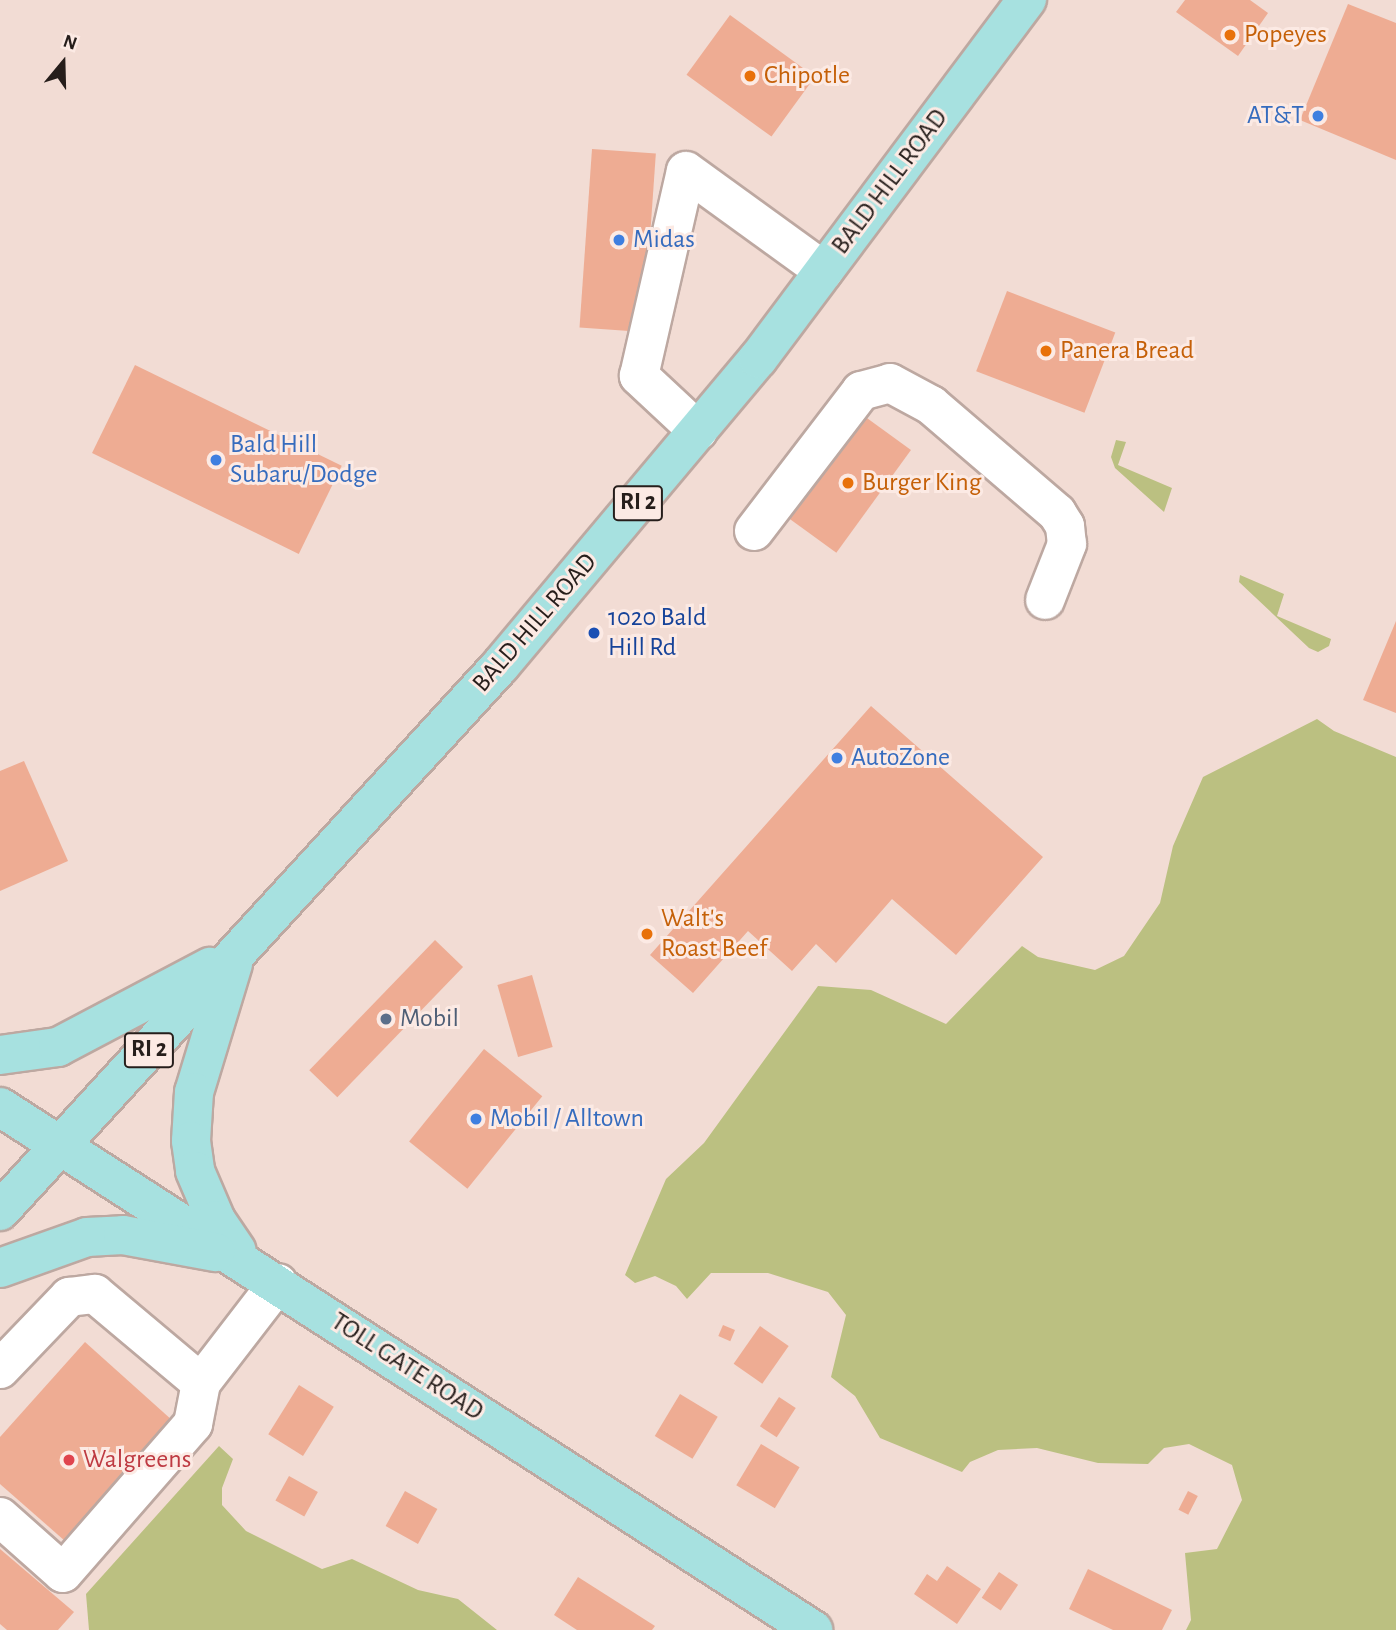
<!DOCTYPE html>
<html>
<head>
<meta charset="utf-8">
<style>
  body { margin:0 }
  #map { position:relative; width:1396px; height:1630px; overflow:hidden; background:#f2dcd4; font-family:"Alegreya Sans",sans-serif }
  div>[style] { position:absolute }
  [style*='--x'] { left:calc(var(--x)*1px); top:calc(var(--y)*1px); width:calc(var(--w)*1px); rotate:calc(var(--a)*1deg) }
  .green>* { inset:0; background:#bbc081 }
  .building>* { inset:0; background:#eeac93; transform-origin:0 0 }
  .roads { filter:drop-shadow(2px 0 #bda8a1) drop-shadow(-2px 0 #bda8a1) drop-shadow(0 2px #bda8a1) drop-shadow(0 -2px #bda8a1) }
  .minor>* { height:38px; margin:-19px; padding:0 19px; transform-origin:19px; border-radius:19px; background:#fff }
  .major>* { height:38px; margin:-19px; padding:0 19px; transform-origin:19px; border-radius:19px; background:#a7e1e0 }
  .dots>* { width:19px; height:19px; translate:-50% -50%; box-sizing:border-box; border:4px solid #fceae4; border-radius:50% }
  span { translate:-50% -50%; white-space:nowrap; text-align:center; line-height:1.15; -webkit-text-stroke:6px #fceae4; paint-order:stroke }
  .shield-label span { padding:2px 5px; background:#fceae4; border:2px solid; border-radius:5px; -webkit-text-stroke-width:0 }
  .shield-label { font-size:24px; color:#261e1b; font-weight:700 }
  .food-label { font-size:26px; color:#c56008 }
  .left { translate:0 -50%; text-align:left }
  .shop-label { font-size:26px; color:#366cbe }
  .right { translate:-100% -50%; text-align:right }
  .street-label { font-size:26px; color:#261e1b }
  .transit-label { font-size:26px; color:#164399 }
  .service-label { font-size:26px; color:#4e5e75 }
  .health-label { font-size:26px; color:#be3a42 }
  .north { position:absolute; left:28px; top:28px; width:70px; height:70px; -webkit-text-stroke:5px #fceae4; paint-order:stroke; rotate:19deg; font-size:19px; font-weight:700; line-height:28px; text-align:center; color:#261e1b }
  .north::after { content:''; display:block; margin:auto; width:24px; height:32px; background:#261e1b; clip-path:polygon(50% 0,100% 100%,50% 72%,0 100%) }
</style>
</head>
<body>
<div id="map">
  <div class="green">
    <i style="clip-path:polygon(1116px 440px,1126px 442px,1118px 465px,1172px 488px,1164px 512px,1115px 468px,1111px 457px)"></i>
    <i style="clip-path:polygon(1240px 575px,1284px 594px,1277px 616px,1331px 639px,1329px 646px,1318px 652px,1309px 648px,1239px 582px)"></i>
    <i style="clip-path:polygon(1317px 719px,1334px 731px,1396px 757px,1396px 1630px,1186px 1630px,1191px 1620px,1185px 1553px,1217px 1549px,1242px 1500px,1232px 1465px,1189px 1444px,1164px 1448px,1148px 1464px,1098px 1463px,1037px 1448px,998px 1450px,970px 1462px,962px 1472px,880px 1438px,855px 1396px,831px 1377px,846px 1315px,828px 1292px,768px 1273px,711px 1273px,687px 1299px,676px 1286px,655px 1276px,635px 1283px,625px 1275px,666px 1179px,704px 1143px,818px 986px,871px 990px,946px 1024px,1022px 946px,1038px 957px,1095px 970px,1124px 956px,1160px 903px,1173px 846px,1203px 777px)"></i>
    <i style="clip-path:polygon(219px 1446px,233px 1459px,222px 1488px,222px 1505px,246px 1531px,322px 1569px,352px 1559px,418px 1590px,458px 1599px,497px 1630px,89px 1630px,86px 1594px)"></i>
  </div>
  <div class="building">
    <i style="clip-path:polygon(1185px 0,1250px 0,1268px 13px,1238px 56px,1176px 12px)"></i>
    <i style="clip-path:polygon(1348px 4px,1396px 23px,1396px 160px,1300px 120px)"></i>
    <i style="left:730px;top:15px;width:105px;height:74px;rotate:36deg"></i>
    <i style="left:592px;top:149px;width:64px;height:179px;rotate:4deg"></i>
    <i style="left:1007px;top:291px;width:116px;height:86px;rotate:21deg"></i>
    <i style="left:135px;top:365px;width:230px;height:98px;rotate:26deg"></i>
    <i style="left:860px;top:413px;width:63px;height:127px;rotate:36deg"></i>
    <i style="clip-path:polygon(1396px 621px,1396px 713px,1363px 700px)"></i>
    <i style="clip-path:polygon(871px 706px,1043px 857px,956px 955px,892px 899px,836px 963px,816px 944px,792px 971px,748px 931px,693px 993px,650px 955px)"></i>
    <i style="clip-path:polygon(24px 761px,68px 861px,0 891px,0 771px)"></i>
    <i style="left:435px;top:940px;width:39px;height:181px;rotate:44deg"></i>
    <i style="left:532px;top:975px;width:75px;height:36px;rotate:74deg"></i>
    <i style="left:484px;top:1049px;width:75px;height:119px;rotate:39deg"></i>
    <i style="left:723px;top:1325px;width:13px;height:12px;rotate:23deg"></i>
    <i style="left:760px;top:1326px;width:35px;height:46px;rotate:35deg"></i>
    <i style="clip-path:polygon(85px 1342px,173px 1421px,65px 1541px,0 1484px,0 1437px)"></i>
    <i style="left:299px;top:1385px;width:41px;height:58px;rotate:32deg"></i>
    <i style="left:680px;top:1394px;width:44px;height:49px;rotate:31deg"></i>
    <i style="left:779px;top:1397px;width:20px;height:35px;rotate:33deg"></i>
    <i style="left:761px;top:1444px;width:45px;height:48px;rotate:31deg"></i>
    <i style="left:289px;top:1476px;width:33px;height:28px;rotate:29deg"></i>
    <i style="left:405px;top:1491px;width:37px;height:40px;rotate:29deg"></i>
    <i style="left:1188px;top:1491px;width:11px;height:21px;rotate:27deg"></i>
    <i style="clip-path:polygon(0 1549px,74px 1612px,58px 1630px,7px 1630px,0 1624px)"></i>
    <i style="clip-path:polygon(947px 1566px,981px 1589px,957px 1624px,914px 1594px,927px 1574px,937px 1581px)"></i>
    <i style="clip-path:polygon(1088px 1569px,1172px 1610px,1162px 1630px,1113px 1630px,1069px 1609px)"></i>
    <i style="left:999px;top:1572px;width:23px;height:31px;rotate:34deg"></i>
    <i style="clip-path:polygon(578px 1577px,655px 1626px,652px 1630px,577px 1630px,554px 1615px)"></i>
  </div>
  <div class="roads">
    <div class="minor">
      <i style="--x:698;--y:431;--w:81;--a:-137"></i>
      <i style="--x:639;--y:376;--w:210;--a:-77.1"></i>
      <i style="--x:686;--y:171;--w:170;--a:35.9"></i>
      <i style="--x:754;--y:531;--w:176;--a:-52.6"></i>
      <i style="--x:861;--y:391;--w:30;--a:-15"></i>
      <i style="--x:890;--y:383;--w:47;--a:28.2"></i>
      <i style="--x:931;--y:405;--w:166;--a:40.6"></i>
      <i style="--x:1057;--y:513;--w:15;--a:58"></i>
      <i style="--x:1065;--y:526;--w:18;--a:84"></i>
      <i style="--x:1067;--y:544;--w:60;--a:111.4"></i>
      <i style="--x:0;--y:1369;--w:100;--a:-46.2"></i>
      <i style="--x:69;--y:1297;--w:26;--a:-7"></i>
      <i style="--x:95;--y:1294;--w:138;--a:40"></i>
      <i style="--x:201;--y:1383;--w:126;--a:-52.4"></i>
      <i style="--x:0;--y:1517;--w:84;--a:41.6"></i>
      <i style="--x:63;--y:1573;--w:198;--a:-48.9"></i>
      <i style="--x:193;--y:1424;--w:42;--a:-79"></i>
    </div>
    <div class="major">
      <i style="--x:233;--y:964;--w:134;--a:106.9"></i>
      <i style="--x:194;--y:1092;--w:49;--a:93.5"></i>
      <i style="--x:191;--y:1141;--w:30;--a:82"></i>
      <i style="--x:195;--y:1171;--w:53;--a:66.8"></i>
      <i style="--x:216;--y:1220;--w:37;--a:56"></i>
      <i style="--x:0;--y:1055;--w:59;--a:-7.9"></i>
      <i style="--x:58;--y:1047;--w:172;--a:-27.8"></i>
      <i style="--x:0;--y:1107;--w:967;--a:32.75"></i>
      <i style="--x:0;--y:1211;--w:740;--a:-47.47"></i>
      <i style="--x:500;--y:666;--w:401;--a:-50"></i>
      <i style="--x:758;--y:359;--w:449;--a:-53.2"></i>
      <i style="--x:0;--y:1268;--w:92;--a:-19.6"></i>
      <i style="--x:87;--y:1237;--w:36;--a:-3"></i>
      <i style="--x:123;--y:1235;--w:94;--a:10.5"></i>
    </div>
  </div>
  <div class="dots">
    <i style="left:1230px;top:35px;background:#e8710a"></i>
    <i style="left:750px;top:76px;background:#e8710a"></i>
    <i style="left:1318px;top:116px;background:#3f7fe0"></i>
    <i style="left:619px;top:240px;background:#3f7fe0"></i>
    <i style="left:1046px;top:351px;background:#e8710a"></i>
    <i style="left:216px;top:460px;background:#3f7fe0"></i>
    <i style="left:848px;top:483px;background:#e8710a"></i>
    <i style="left:594px;top:633px;background:#1a4fb4"></i>
    <i style="left:837px;top:758px;background:#3f7fe0"></i>
    <i style="left:647px;top:934px;background:#e8710a"></i>
    <i style="left:386px;top:1019px;background:#5c6f8a"></i>
    <i style="left:476px;top:1119px;background:#3f7fe0"></i>
    <i style="left:69px;top:1460px;background:#e0444e"></i>
  </div>
  <div class="shield-label">
    <span style="left:638px;top:503px">RI 2</span>
    <span style="left:149px;top:1050px">RI 2</span>
  </div>
  <div class="food-label">
    <span class="left" style="left:1244px;top:35px">Popeyes</span>
    <span class="left" style="left:764px;top:76px">Chipotle</span>
    <span class="left" style="left:1060px;top:351px">Panera Bread</span>
    <span class="left" style="left:862px;top:483px">Burger King</span>
    <span class="left" style="left:661px;top:934px">Walt's<br>Roast Beef</span>
  </div>
  <div class="shop-label">
    <span class="right" style="left:1304px;top:116px">AT&amp;T</span>
    <span class="left" style="left:633px;top:240px">Midas</span>
    <span class="left" style="left:230px;top:460px">Bald Hill<br>Subaru/Dodge</span>
    <span class="left" style="left:851px;top:758px">AutoZone</span>
    <span class="left" style="left:490px;top:1119px">Mobil / Alltown</span>
  </div>
  <div class="street-label">
    <span style="left:890px;top:182px;rotate:-53deg">BALD HILL ROAD</span>
    <span style="left:535px;top:623px;rotate:-49deg">BALD HILL ROAD</span>
    <span style="left:407px;top:1367px;rotate:33deg">TOLL GATE ROAD</span>
  </div>
  <div class="transit-label">
    <span class="left" style="left:608px;top:633px">1020 Bald<br>Hill Rd</span>
  </div>
  <div class="service-label">
    <span class="left" style="left:400px;top:1019px">Mobil</span>
  </div>
  <div class="health-label">
    <span class="left" style="left:83px;top:1460px">Walgreens</span>
  </div>
  <div class="north">N</div>
</div>
</body>
</html>
